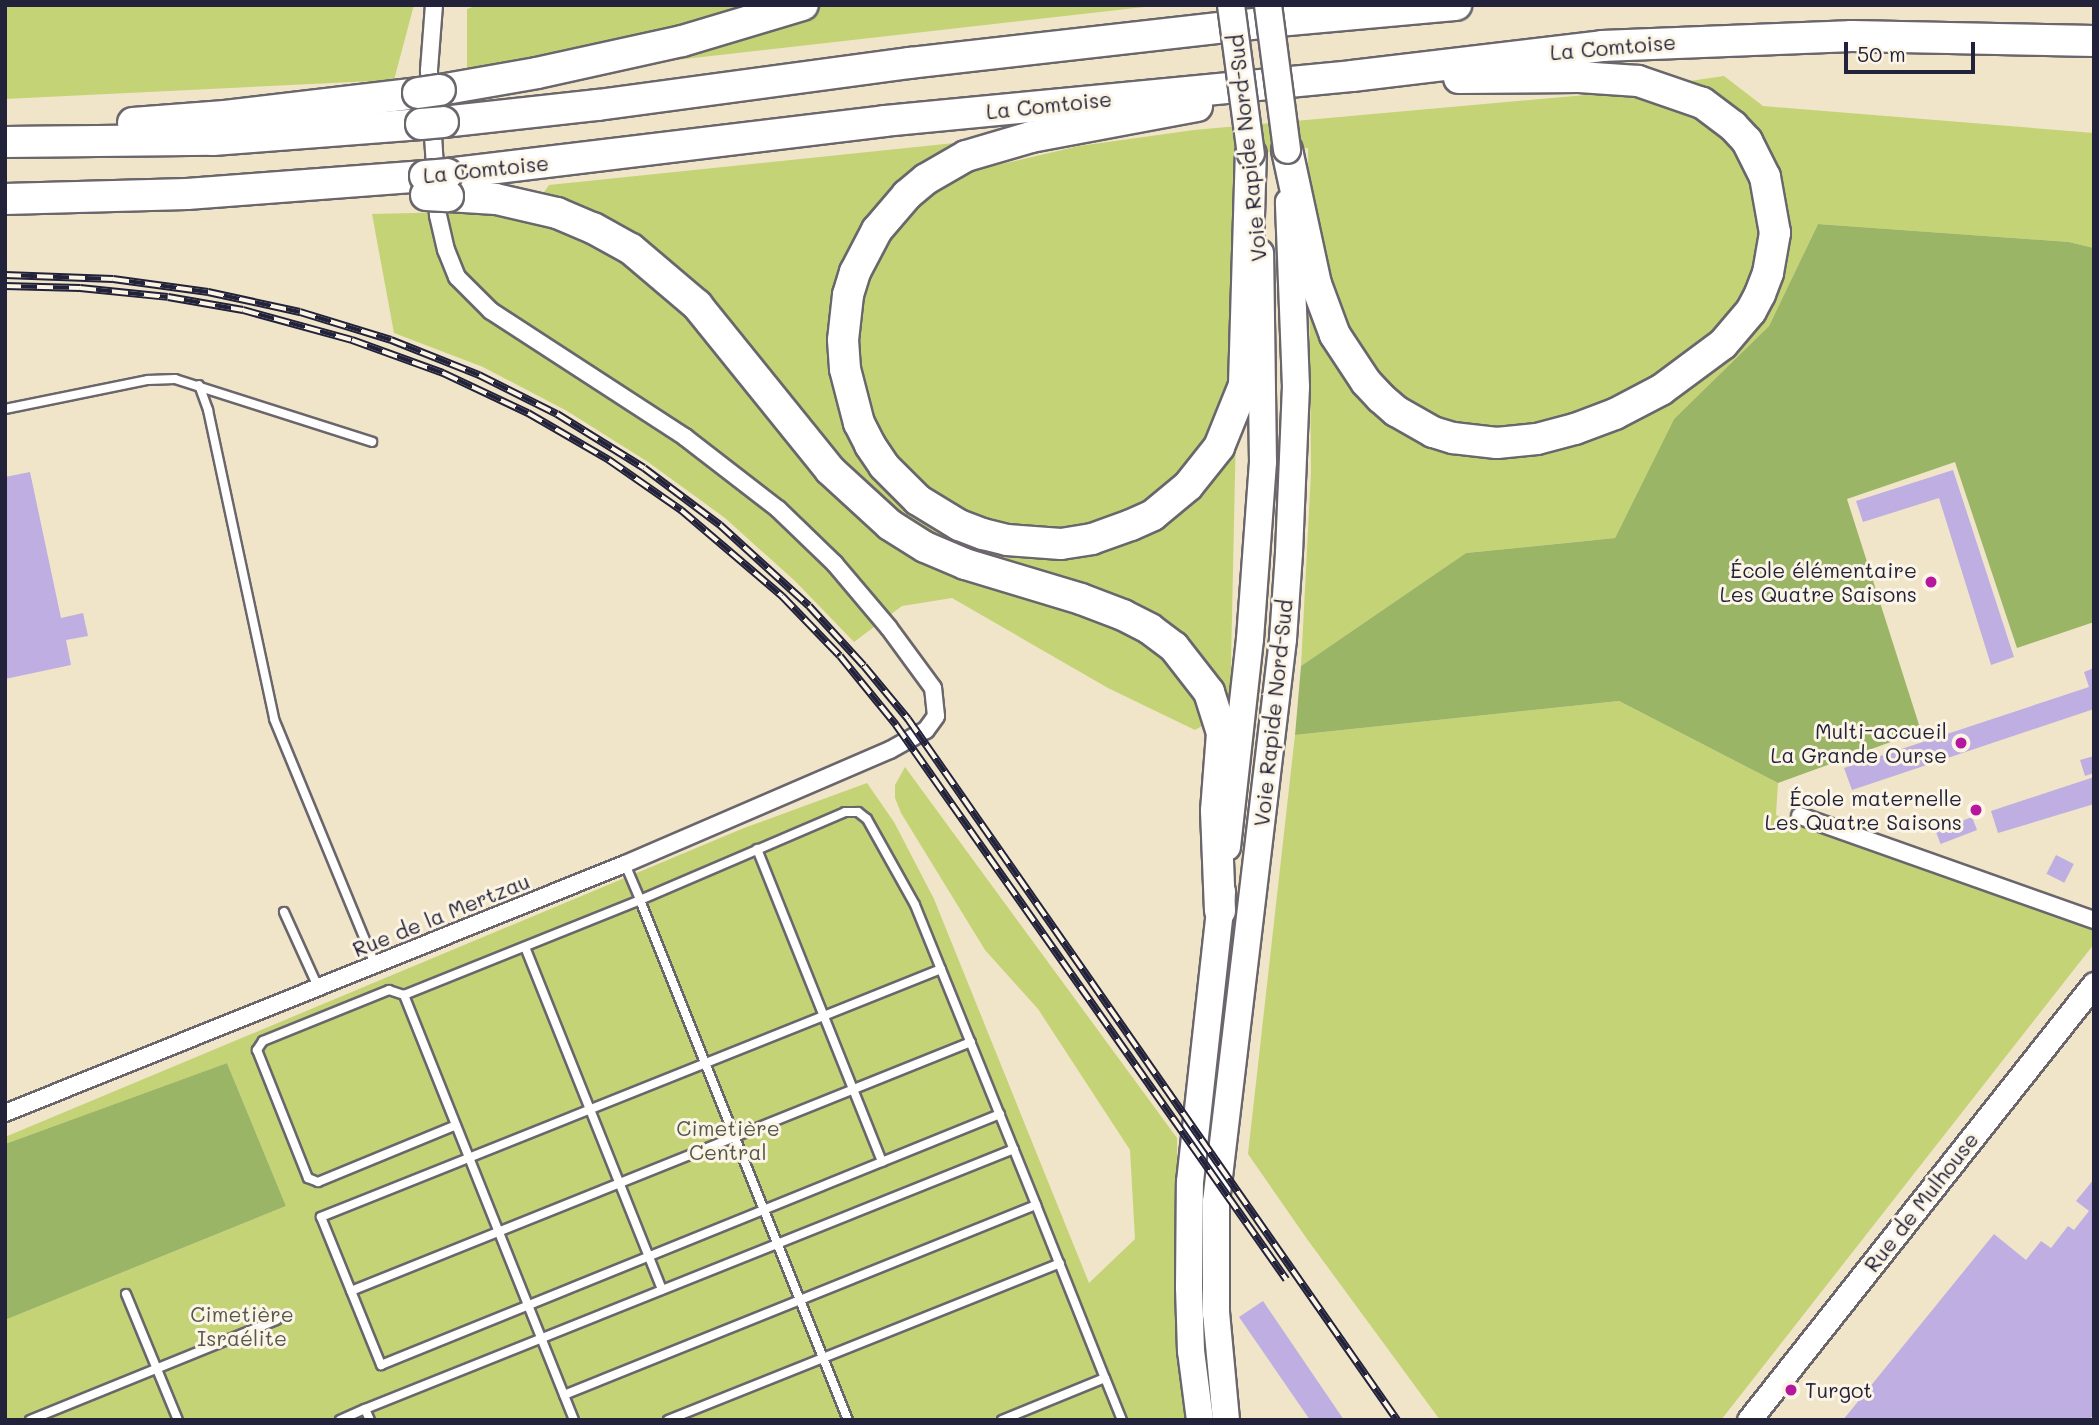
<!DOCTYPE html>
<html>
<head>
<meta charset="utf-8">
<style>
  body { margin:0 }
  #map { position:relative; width:2099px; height:1425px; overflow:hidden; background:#f0e5c8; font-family:Mali,sans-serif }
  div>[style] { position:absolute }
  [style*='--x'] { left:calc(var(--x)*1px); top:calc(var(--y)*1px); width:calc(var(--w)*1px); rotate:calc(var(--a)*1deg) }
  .green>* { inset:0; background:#c4d376 }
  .forest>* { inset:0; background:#9bb567 }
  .building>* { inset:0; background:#bfaee1; transform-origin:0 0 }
  .roads { filter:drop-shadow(2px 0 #6a666c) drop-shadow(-2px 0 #6a666c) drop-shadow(0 2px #6a666c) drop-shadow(0 -2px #6a666c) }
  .service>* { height:8px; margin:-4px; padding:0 4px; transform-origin:4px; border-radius:4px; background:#fff }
  .minor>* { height:16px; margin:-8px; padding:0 8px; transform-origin:8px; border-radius:8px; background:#fff }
  .secondary>* { height:23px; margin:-11.5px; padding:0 11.5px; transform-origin:11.5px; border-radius:11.5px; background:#fff }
  .trunk>* { height:26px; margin:-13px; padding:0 13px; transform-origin:13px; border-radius:13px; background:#fff }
  .motorway>* { height:30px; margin:-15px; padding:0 15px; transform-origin:15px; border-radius:15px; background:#fff }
  .rail>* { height:8px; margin-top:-4px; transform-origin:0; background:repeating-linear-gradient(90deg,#fcf5e5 0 16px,#22223b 0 32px); box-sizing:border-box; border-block:2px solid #22223b }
  .bridges { filter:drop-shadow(2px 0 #6a666c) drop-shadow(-2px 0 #6a666c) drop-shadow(0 2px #6a666c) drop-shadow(0 -2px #6a666c) }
  .trunk-bridge>* { height:26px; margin:-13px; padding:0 13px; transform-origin:13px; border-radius:13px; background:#fff }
  .motorway-bridge>* { height:30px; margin:-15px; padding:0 15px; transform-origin:15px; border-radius:15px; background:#fff }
  .dots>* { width:19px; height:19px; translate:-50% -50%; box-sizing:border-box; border:4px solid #fcf5e5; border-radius:50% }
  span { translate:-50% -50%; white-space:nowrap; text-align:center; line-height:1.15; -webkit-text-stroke:6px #fcf5e5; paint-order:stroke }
  .street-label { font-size:21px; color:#22223b }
  .poi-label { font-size:21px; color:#22223b }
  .right { translate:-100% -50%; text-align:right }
  .left { translate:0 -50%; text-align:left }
  .park-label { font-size:21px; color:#53574d }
  .frame { position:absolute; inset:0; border:7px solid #22223b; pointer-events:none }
  .scale { position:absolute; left:1844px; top:42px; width:131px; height:32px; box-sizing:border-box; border:4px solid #22223b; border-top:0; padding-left:9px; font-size:21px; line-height:24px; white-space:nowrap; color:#22223b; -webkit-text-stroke:5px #fcf5e5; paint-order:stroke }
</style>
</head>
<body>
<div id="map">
  <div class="green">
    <i style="clip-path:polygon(5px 5px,414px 5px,394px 80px,5px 99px)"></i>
    <i style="clip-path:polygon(478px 5px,1162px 5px,614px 67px,467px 72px,467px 9px)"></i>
    <i style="clip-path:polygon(1724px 76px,1763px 106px,2094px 133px,2094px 248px,2069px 242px,1818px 224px,1769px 326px,1674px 419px,1615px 538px,1466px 553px,1301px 666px,1311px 472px,1308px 148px,1235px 156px,1238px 336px,1230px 710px,1195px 730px,1108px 688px,952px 598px,902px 606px,854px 642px,796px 582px,725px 518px,648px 462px,567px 411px,483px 367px,394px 333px,372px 214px,453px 212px,526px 218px,549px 185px,964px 142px,968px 172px,1079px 146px,1194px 130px,1608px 93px)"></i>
    <i style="clip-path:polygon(1619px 701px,1778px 783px,1776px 815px,2094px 929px,2094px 944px,1721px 1420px,1440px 1420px,1307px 1239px,1248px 1154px,1295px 735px)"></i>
    <i style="clip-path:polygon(905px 767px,1177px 1138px,1177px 1310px,1188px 1420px,5px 1420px,5px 1320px,286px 1206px,227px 1063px,5px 1144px,5px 1137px,744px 828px,867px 783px,894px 822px,934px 899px,1089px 1283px,1135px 1239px,1130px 1150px,1038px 1009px,985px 950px,901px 813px,895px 798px,895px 785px)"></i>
  </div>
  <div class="forest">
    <i style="clip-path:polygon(1818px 224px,2069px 242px,2094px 248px,2094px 622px,2017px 648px,1955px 462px,1847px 499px,1921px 731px,1778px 783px,1619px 701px,1295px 735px,1301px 666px,1466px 553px,1615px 538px,1674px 419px,1769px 326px)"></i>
    <i style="clip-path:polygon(227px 1063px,286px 1206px,5px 1320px,5px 1144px)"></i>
  </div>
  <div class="building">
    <i style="clip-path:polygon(1953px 470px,2014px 657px,1991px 665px,1939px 498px,1863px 522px,1856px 501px)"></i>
    <i style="clip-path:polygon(30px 472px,61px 618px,83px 613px,88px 636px,66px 640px,71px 665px,5px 679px,5px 477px)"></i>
    <i style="clip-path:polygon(2094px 668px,2094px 709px,1852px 790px,1844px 768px,2089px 687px,2084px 672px)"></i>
    <i style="clip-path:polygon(2094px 756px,2094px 773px,2085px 776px,2080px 760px)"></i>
    <i style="clip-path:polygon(2094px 777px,2094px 804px,1998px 833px,1991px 811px)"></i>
    <i style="left:1972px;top:817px;width:14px;height:39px;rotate:69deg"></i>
    <i style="left:2056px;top:855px;width:20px;height:21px;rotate:27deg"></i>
    <i style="clip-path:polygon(2094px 1179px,2094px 1414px,2089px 1420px,1843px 1420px,1994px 1234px,2026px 1260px,2041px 1241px,2051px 1248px,2068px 1226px,2074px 1230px,2089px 1211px,2076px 1201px)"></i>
    <i style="clip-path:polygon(1263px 1301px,1344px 1420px,1310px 1420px,1239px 1317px)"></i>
  </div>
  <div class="roads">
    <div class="service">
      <i style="--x:199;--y:385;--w:27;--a:70"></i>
      <i style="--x:208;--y:410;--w:316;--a:77.9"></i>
      <i style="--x:274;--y:719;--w:265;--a:67.6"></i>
      <i style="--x:5;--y:409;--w:146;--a:-11.5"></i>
      <i style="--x:148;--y:380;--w:27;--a:-2"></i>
      <i style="--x:175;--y:379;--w:207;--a:17.7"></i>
      <i style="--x:757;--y:849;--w:337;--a:68.2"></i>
      <i style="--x:625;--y:864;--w:39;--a:67"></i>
      <i style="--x:640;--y:900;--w:223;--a:-23.2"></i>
      <i style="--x:845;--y:812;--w:13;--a:0"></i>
      <i style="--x:858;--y:812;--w:11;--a:38"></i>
      <i style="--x:867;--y:819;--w:98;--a:60.8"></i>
      <i style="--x:915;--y:905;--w:323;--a:68"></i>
      <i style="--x:284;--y:912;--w:82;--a:65.6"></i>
      <i style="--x:525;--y:947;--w:369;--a:68.2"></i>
      <i style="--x:941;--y:969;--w:668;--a:158.2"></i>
      <i style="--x:321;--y:1217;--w:160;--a:67.9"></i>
      <i style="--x:381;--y:1365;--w:668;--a:-22.07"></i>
      <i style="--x:404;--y:995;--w:16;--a:-162"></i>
      <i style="--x:389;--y:990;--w:136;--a:158"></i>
      <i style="--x:263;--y:1041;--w:11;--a:124"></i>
      <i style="--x:257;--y:1050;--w:138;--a:68.3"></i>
      <i style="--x:308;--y:1178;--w:11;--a:22"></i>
      <i style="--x:318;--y:1182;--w:149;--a:-22.4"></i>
      <i style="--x:351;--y:1291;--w:668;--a:-21.88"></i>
      <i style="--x:126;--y:1294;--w:136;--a:67.6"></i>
      <i style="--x:564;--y:1395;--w:509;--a:-21.93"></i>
      <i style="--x:1036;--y:1205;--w:186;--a:68.3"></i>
      <i style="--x:365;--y:1409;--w:699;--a:-21.83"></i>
      <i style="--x:30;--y:1420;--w:266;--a:-22.1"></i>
      <i style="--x:340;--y:1420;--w:27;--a:-24"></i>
      <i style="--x:365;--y:1409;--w:12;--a:66"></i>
      <i style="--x:574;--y:1420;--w:458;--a:-111.8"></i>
      <i style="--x:404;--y:995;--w:254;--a:-21.9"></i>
      <i style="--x:640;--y:900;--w:560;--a:68.2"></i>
      <i style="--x:668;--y:1420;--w:422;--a:-21.8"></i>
      <i style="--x:1002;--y:1420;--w:111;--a:-22.2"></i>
      <i style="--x:1105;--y:1378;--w:45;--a:68"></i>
    </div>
    <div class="minor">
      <i style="--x:1800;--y:816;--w:312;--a:19.5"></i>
      <i style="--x:5;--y:1113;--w:668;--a:-21.88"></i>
      <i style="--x:625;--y:864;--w:288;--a:-23.3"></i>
      <i style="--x:890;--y:750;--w:41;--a:-29.1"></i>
      <i style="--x:926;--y:730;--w:17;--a:-54"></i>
      <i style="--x:936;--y:716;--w:28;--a:-96"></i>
      <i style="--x:933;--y:688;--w:74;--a:-126.3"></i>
      <i style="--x:889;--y:628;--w:84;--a:-130.2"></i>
      <i style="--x:835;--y:564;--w:79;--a:-136"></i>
      <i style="--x:778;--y:509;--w:118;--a:-142.3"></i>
      <i style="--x:685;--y:437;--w:231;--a:-147"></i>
      <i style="--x:491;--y:311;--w:48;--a:-135"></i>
      <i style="--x:457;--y:277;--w:29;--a:-112"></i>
      <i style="--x:446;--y:250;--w:36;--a:-103"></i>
      <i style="--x:438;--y:215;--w:145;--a:-93.6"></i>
      <i style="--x:429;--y:70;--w:65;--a:-85.6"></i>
    </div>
    <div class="secondary">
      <i style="--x:1749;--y:1420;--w:556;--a:-51.65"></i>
    </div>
    <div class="trunk">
      <i style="--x:1227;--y:847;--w:209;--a:-83.7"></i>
      <i style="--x:1250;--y:639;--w:177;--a:-85.8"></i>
      <i style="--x:1263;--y:462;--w:209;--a:-90.8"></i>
      <i style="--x:1200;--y:1420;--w:70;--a:-97.4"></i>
      <i style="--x:1191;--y:1351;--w:64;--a:-91.8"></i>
      <i style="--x:1189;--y:1287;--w:105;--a:-89.5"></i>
      <i style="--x:1190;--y:1182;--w:292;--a:-83.7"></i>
      <i style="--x:1226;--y:1420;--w:107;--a:-95.3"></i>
      <i style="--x:1216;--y:1313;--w:111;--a:-90"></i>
      <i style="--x:1216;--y:1202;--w:567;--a:-83.21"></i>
      <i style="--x:1283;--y:639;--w:86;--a:-86"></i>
      <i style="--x:1289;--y:553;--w:166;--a:-87.6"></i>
      <i style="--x:1296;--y:387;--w:185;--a:-92.2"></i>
    </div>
    <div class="motorway">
      <i style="--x:440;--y:90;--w:98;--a:-9.9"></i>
      <i style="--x:537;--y:73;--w:148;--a:-12.4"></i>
      <i style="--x:682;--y:41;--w:126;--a:-16.6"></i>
      <i style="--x:1197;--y:106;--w:169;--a:169.4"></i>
      <i style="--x:1031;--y:137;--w:68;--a:163.7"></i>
      <i style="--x:966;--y:156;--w:46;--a:150.1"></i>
      <i style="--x:926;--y:179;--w:25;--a:140"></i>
      <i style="--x:907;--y:195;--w:46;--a:130.6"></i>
      <i style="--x:877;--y:230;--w:47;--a:117.6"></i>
      <i style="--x:855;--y:272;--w:24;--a:107"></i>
      <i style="--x:848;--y:295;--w:45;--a:96.3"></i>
      <i style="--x:843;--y:340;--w:29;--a:86"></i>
      <i style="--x:845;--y:369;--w:56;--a:75.5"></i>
      <i style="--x:859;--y:423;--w:25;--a:63"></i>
      <i style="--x:870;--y:445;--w:25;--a:56"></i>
      <i style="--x:884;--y:466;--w:48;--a:45"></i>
      <i style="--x:918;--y:500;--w:48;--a:31.4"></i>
      <i style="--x:959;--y:525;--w:26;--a:21"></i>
      <i style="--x:983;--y:534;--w:25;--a:14"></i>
      <i style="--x:1007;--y:540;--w:54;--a:4.2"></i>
      <i style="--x:1061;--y:544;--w:31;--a:-9"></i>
      <i style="--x:1092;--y:539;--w:41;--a:-19.7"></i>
      <i style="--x:1131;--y:525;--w:24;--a:-24"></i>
      <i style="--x:1153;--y:515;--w:45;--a:-39.6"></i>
      <i style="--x:1188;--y:486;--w:50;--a:-51.5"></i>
      <i style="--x:1219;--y:447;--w:67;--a:-68"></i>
      <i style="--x:1244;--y:385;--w:231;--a:-88.3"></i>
      <i style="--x:443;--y:122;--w:156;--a:-6.3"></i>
      <i style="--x:598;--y:105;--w:315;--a:-7.7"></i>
      <i style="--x:910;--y:63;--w:360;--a:-6.5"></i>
      <i style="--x:1268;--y:22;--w:189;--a:-5.2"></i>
      <i style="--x:133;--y:123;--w:92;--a:-4.4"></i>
      <i style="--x:225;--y:116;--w:194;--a:-6.8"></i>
      <i style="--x:5;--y:142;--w:208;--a:-0.6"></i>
      <i style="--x:213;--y:140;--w:209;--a:-4.4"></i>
      <i style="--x:1287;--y:150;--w:137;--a:77.8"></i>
      <i style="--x:1316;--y:284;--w:54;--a:69.6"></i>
      <i style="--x:1335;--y:335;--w:56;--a:56.6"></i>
      <i style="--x:1366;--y:382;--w:22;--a:47"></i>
      <i style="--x:1381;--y:398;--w:20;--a:41"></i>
      <i style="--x:1396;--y:411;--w:43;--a:29.6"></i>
      <i style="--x:1433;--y:432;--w:21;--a:17"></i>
      <i style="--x:1453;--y:438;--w:44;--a:6.5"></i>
      <i style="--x:1497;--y:443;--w:40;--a:-5.7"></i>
      <i style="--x:1537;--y:439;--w:39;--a:-15"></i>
      <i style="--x:1575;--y:429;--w:43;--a:-20.6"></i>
      <i style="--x:1615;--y:414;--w:52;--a:-27.6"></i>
      <i style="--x:1661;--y:390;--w:77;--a:-36.6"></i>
      <i style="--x:1723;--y:344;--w:43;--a:-49.7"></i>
      <i style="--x:1751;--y:311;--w:19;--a:-62"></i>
      <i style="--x:1760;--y:294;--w:22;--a:-69"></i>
      <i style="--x:1768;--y:273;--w:41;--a:-80.1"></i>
      <i style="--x:1775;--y:233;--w:57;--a:-100.1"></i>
      <i style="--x:1765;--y:177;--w:40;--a:-116.6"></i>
      <i style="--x:1747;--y:141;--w:21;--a:-133"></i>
      <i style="--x:1733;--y:126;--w:39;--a:-143"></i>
      <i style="--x:1702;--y:103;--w:68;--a:-161"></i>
      <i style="--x:1638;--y:81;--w:59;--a:-176.1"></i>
      <i style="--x:1579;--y:77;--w:120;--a:179.5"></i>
      <i style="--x:447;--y:174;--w:441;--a:-6.9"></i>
      <i style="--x:885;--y:121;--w:469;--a:-5.5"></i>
      <i style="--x:1352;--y:76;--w:252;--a:-6.8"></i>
      <i style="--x:1602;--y:46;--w:250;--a:-2.3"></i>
      <i style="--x:1852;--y:36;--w:242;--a:1.2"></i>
      <i style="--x:448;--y:196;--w:48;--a:3.6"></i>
      <i style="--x:496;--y:199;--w:63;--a:12.9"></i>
      <i style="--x:557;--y:213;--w:39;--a:23"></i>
      <i style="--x:593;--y:228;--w:43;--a:28.9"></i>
      <i style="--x:631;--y:249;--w:87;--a:40.3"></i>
      <i style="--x:697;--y:305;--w:212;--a:51.1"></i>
      <i style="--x:830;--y:470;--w:81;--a:42.5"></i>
      <i style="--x:890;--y:525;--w:41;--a:32.2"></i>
      <i style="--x:925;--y:547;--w:43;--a:23"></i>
      <i style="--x:965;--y:564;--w:121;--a:16.8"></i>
      <i style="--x:1081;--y:599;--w:45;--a:20.9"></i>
      <i style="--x:1123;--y:615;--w:30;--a:27"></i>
      <i style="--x:1150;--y:629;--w:30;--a:37"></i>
      <i style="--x:1174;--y:647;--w:57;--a:52.1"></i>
      <i style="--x:1209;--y:692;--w:43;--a:72.4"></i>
      <i style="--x:1222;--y:733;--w:78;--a:94.4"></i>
      <i style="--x:1216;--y:811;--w:100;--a:87.7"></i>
      <i style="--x:5;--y:199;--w:182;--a:-1.6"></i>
      <i style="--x:187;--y:194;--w:239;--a:-4.3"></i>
    </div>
  </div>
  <div class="rail">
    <i style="--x:5;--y:275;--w:108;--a:2.1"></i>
    <i style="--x:113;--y:279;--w:96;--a:7.8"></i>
    <i style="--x:208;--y:292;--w:94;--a:12.3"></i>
    <i style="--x:300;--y:312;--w:95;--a:17.1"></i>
    <i style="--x:391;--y:340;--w:95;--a:21.7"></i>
    <i style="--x:479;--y:375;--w:87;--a:26.6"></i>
    <i style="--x:557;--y:414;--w:102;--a:31.8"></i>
    <i style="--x:644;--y:468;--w:95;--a:36.9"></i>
    <i style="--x:720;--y:525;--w:120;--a:42.3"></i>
    <i style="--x:809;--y:606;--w:81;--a:47.5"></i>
    <i style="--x:864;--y:666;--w:69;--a:50.3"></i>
    <i style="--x:908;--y:719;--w:855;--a:55.1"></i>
    <i style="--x:5;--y:286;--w:75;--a:1.5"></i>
    <i style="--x:80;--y:288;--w:88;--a:5.8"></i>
    <i style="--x:168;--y:297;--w:76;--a:9.8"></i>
    <i style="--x:243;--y:310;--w:113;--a:15.4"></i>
    <i style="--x:352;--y:340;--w:97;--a:19.9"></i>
    <i style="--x:443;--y:373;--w:94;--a:25.2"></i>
    <i style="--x:528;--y:413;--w:94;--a:30.1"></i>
    <i style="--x:609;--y:460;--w:88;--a:34.8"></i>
    <i style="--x:681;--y:510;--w:133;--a:40.4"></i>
    <i style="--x:782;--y:596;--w:83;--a:46"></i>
    <i style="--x:840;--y:656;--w:89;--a:50.9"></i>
    <i style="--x:896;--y:725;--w:678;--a:54.86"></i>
  </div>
  <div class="bridges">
    <div class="trunk-bridge">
      <i style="--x:1231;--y:5;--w:150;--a:82.4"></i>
      <i style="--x:1268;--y:5;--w:146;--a:82.5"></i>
    </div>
    <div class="motorway-bridge">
      <i style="--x:418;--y:93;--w:22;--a:-8"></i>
      <i style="--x:421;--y:124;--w:22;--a:-5"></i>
      <i style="--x:425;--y:176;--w:22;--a:-5"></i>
      <i style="--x:426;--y:195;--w:22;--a:3"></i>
    </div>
  </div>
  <div class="dots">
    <i style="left:1931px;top:582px;background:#b5179e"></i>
    <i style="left:1961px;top:743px;background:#b5179e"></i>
    <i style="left:1976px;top:810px;background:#b5179e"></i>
    <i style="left:1791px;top:1390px;background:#b5179e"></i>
  </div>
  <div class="street-label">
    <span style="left:1613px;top:47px;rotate:-5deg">La Comtoise</span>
    <span style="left:1049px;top:105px;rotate:-6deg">La Comtoise</span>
    <span style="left:1247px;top:148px;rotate:-96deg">Voie Rapide Nord-Sud</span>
    <span style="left:486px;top:169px;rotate:-6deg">La Comtoise</span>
    <span style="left:1273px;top:713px;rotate:-84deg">Voie Rapide Nord-Sud</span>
    <span style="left:441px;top:915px;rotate:-22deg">Rue de la Mertzau</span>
    <span style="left:1921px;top:1202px;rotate:-52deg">Rue de Mulhouse</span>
  </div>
  <div class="poi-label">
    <span class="right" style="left:1917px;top:582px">École élémentaire<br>Les Quatre Saisons</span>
    <span class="right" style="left:1947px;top:743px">Multi-accueil<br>La Grande Ourse</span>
    <span class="right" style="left:1962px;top:810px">École maternelle<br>Les Quatre Saisons</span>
    <span class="left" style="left:1805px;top:1390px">Turgot</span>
  </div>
  <div class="park-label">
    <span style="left:728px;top:1140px">Cimetière<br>Central</span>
    <span style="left:242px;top:1326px">Cimetière<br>Israélite</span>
  </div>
  <div class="frame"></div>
  <div class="scale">50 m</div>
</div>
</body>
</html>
